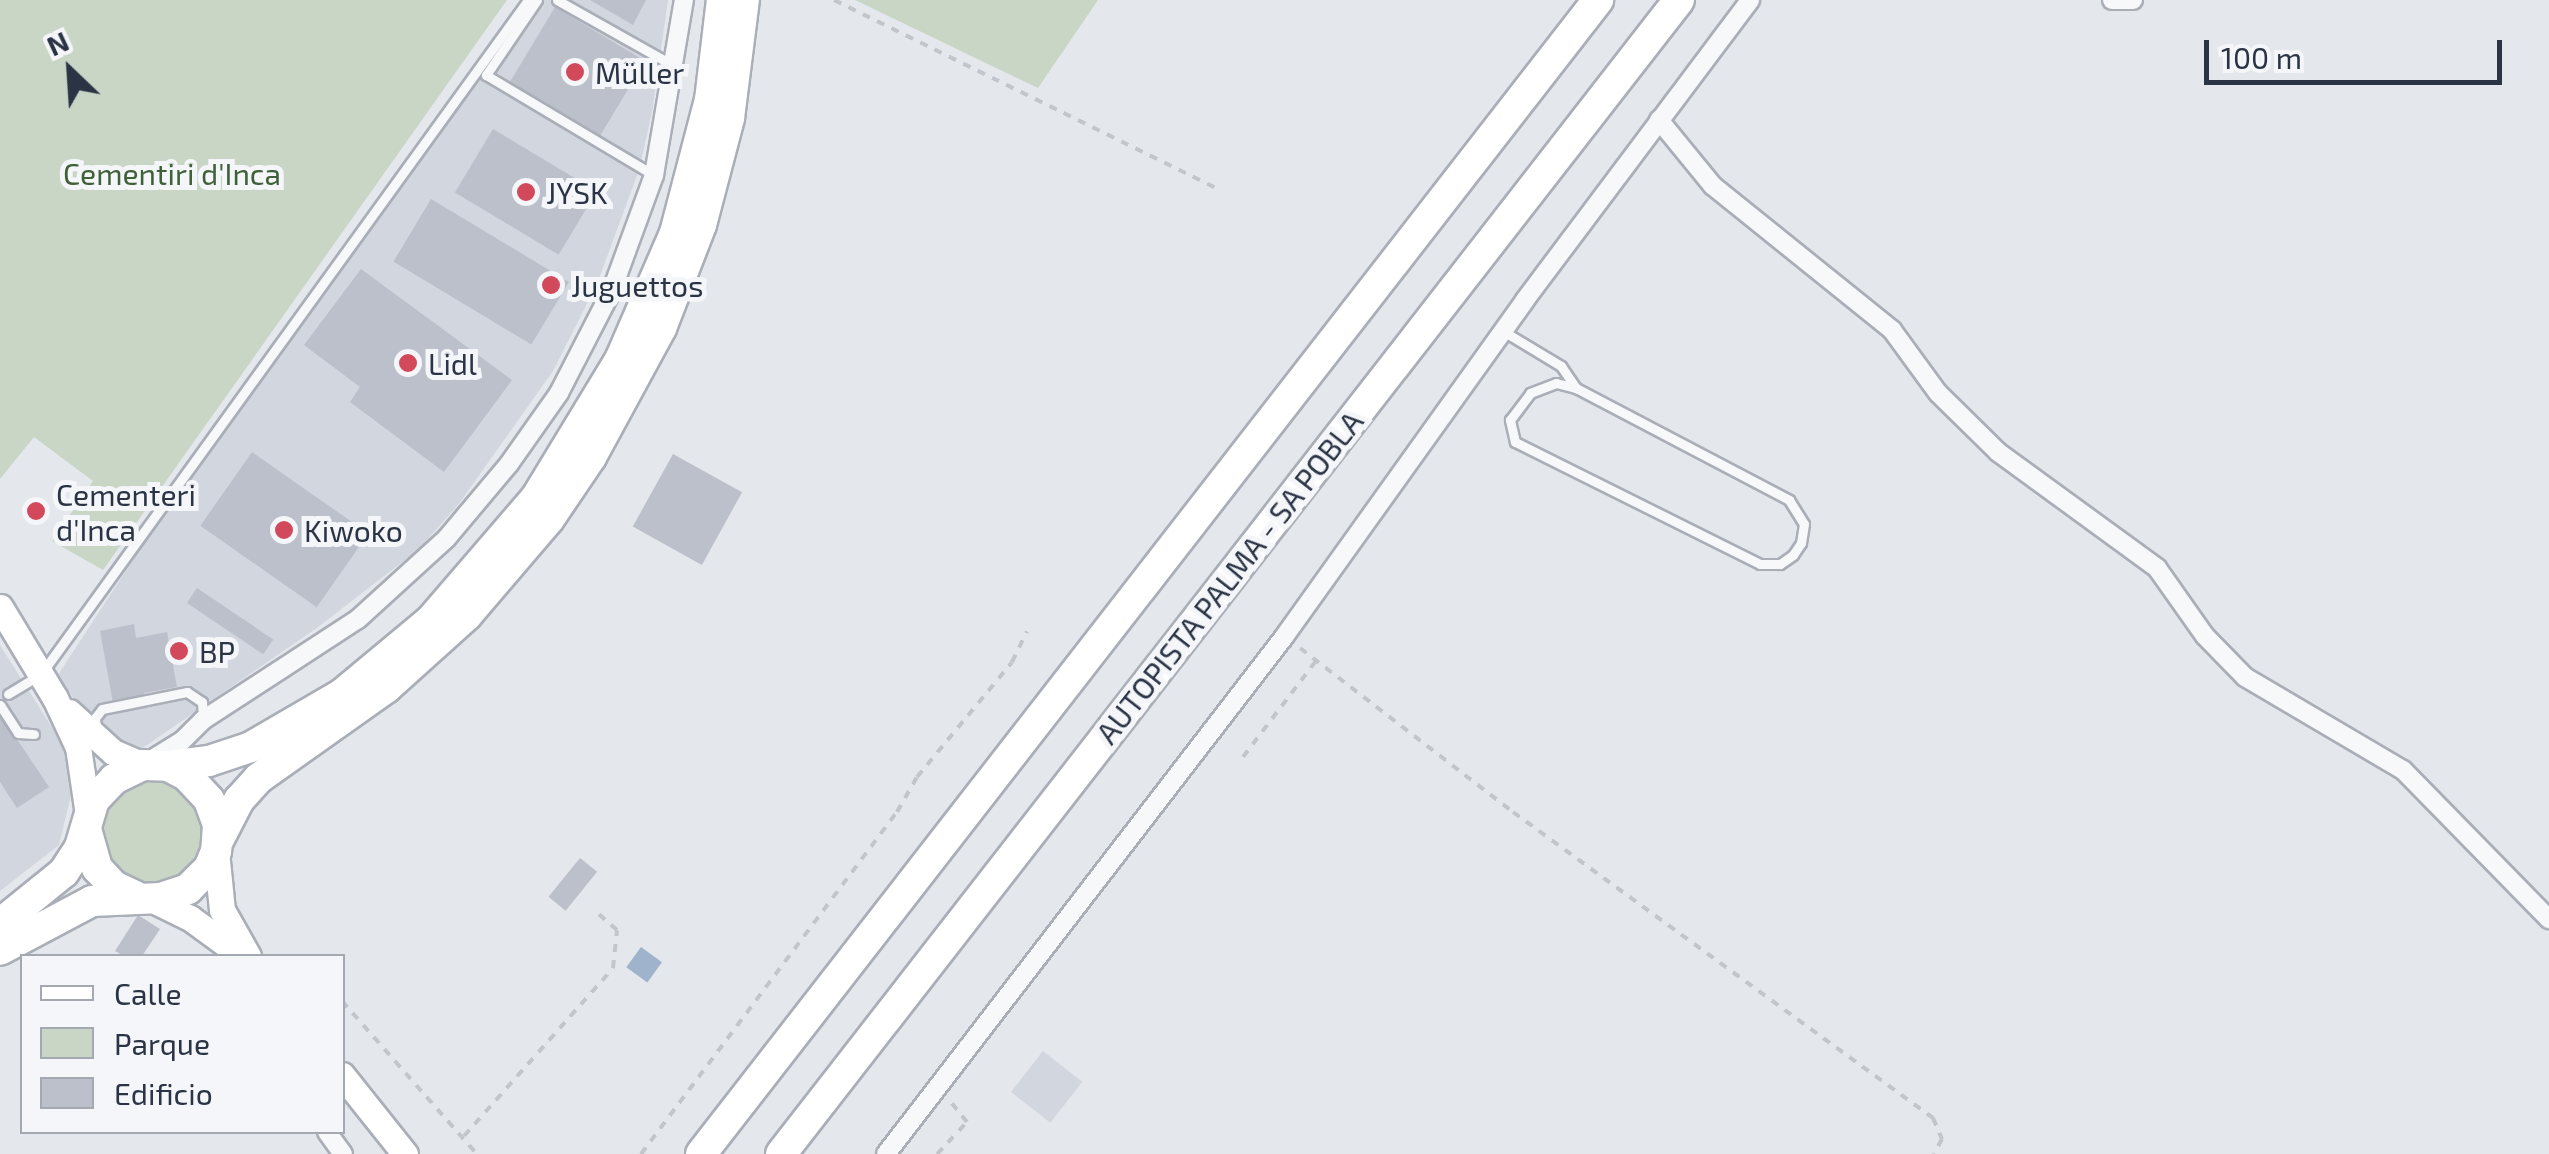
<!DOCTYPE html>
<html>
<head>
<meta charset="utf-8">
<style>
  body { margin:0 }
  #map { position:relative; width:2549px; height:1154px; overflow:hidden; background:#e4e7ec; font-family:"Exo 2",sans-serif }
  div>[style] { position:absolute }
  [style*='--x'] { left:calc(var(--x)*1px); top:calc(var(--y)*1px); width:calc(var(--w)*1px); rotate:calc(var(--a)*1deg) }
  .built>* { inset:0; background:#d2d6de; transform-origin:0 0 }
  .green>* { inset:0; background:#c9d6c5 }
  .round { border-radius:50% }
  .water>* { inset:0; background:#9fb4cc; transform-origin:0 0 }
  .building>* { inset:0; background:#bbc0ca; transform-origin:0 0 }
  .path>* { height:4px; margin-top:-2px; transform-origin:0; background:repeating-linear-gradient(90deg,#c2c5cb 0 8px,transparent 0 16px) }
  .roads { filter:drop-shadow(2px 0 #a9aeb7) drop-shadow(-2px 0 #a9aeb7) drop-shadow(0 2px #a9aeb7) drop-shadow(0 -2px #a9aeb7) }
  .lane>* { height:9px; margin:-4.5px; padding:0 4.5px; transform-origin:4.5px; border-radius:4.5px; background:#f7f8fa }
  .street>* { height:18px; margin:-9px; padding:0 9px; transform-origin:9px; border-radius:9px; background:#f7f8fa }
  .secondary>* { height:25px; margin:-12.5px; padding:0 12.5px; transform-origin:12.5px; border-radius:12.5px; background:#fff }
  .highway>* { height:30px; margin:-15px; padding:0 15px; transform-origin:15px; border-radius:15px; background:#fff }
  .dots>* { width:28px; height:28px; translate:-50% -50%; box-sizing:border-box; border:5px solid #f4f6f9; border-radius:50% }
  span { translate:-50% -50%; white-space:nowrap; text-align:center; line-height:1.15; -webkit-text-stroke:10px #f4f6f9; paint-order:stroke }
  .poi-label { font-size:30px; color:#2b3445 }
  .left { translate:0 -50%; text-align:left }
  .park-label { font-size:30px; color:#3f6138 }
  .street-label { font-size:30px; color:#2b3445 }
  .legend { position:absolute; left:20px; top:954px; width:325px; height:180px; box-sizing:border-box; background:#f4f6f9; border:2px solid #a4a8b1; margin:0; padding:12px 18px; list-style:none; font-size:30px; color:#2b3445 }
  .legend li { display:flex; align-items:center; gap:20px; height:50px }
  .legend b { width:50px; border:2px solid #a4a8b1 }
  .north { position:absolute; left:20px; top:20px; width:100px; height:100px; -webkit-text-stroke:8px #f4f6f9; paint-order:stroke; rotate:335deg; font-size:28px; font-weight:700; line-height:40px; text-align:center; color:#2b3445 }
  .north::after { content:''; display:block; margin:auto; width:35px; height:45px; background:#2b3445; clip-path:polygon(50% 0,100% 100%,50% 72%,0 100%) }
  .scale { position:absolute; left:2204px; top:40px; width:298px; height:45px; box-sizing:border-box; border:5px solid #2b3445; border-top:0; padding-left:12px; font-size:30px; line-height:35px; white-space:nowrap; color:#2b3445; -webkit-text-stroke:8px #f4f6f9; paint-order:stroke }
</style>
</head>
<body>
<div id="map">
  <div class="built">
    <i style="clip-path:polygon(530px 0,668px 0,652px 112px,639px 170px,597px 284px,553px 371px,458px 505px,419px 549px,318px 627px,134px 754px,82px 711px,58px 675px,161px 517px)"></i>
    <i style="clip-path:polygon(0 645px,68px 753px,71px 795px,59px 845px,0 891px)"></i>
    <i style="left:1043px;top:1051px;width:50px;height:52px;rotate:38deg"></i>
  </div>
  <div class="green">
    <i style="clip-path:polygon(0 0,507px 0,103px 570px,52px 541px,93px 481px,34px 437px,0 479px)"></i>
    <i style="clip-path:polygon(855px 0,1098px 0,1038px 88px)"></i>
    <i class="round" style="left:101px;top:781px;width:102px;height:102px"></i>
  </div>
  <div class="water">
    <i style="left:641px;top:947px;width:26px;height:25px;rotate:36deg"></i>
  </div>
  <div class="building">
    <i style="clip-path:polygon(590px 0,646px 0,633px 25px)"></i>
    <i style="left:555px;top:7px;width:105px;height:91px;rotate:31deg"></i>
    <i style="left:493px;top:129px;width:121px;height:74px;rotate:31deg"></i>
    <i style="left:431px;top:199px;width:161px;height:73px;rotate:31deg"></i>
    <i style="clip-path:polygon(361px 269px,512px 380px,444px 472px,350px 402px,360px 387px,304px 345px)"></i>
    <i style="left:252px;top:452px;width:142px;height:90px;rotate:35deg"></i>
    <i style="left:673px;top:454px;width:79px;height:83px;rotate:29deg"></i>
    <i style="left:197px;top:588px;width:92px;height:18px;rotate:34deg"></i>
    <i style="clip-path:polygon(134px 624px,136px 638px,167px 632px,177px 687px,144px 693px,147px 708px,115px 714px,100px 631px)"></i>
    <i style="clip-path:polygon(0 714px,49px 787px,17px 808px,0 782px)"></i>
    <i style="left:580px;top:858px;width:22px;height:50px;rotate:39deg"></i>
    <i style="clip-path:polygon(138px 915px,160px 929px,142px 956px,124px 956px,115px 951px)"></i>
  </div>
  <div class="path">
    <i style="--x:834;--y:0;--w:424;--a:26.2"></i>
    <i style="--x:1300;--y:648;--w:269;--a:37.6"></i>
    <i style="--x:1513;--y:812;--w:520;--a:36.08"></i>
    <i style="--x:1933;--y:1118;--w:23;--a:67"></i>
    <i style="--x:1942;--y:1139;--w:17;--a:118"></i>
    <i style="--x:1243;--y:757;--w:121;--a:-52.8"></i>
    <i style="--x:342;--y:1001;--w:204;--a:48.6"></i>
    <i style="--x:464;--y:1136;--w:225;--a:-48.4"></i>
    <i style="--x:613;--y:968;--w:38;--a:-84"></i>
    <i style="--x:617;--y:930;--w:28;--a:-139"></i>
    <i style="--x:641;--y:1154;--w:427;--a:-53.2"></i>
    <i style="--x:897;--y:812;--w:40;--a:-60.3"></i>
    <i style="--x:917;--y:777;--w:149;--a:-50.4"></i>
    <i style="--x:1012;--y:662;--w:34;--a:-64"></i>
    <i style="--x:937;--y:1154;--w:44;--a:-46.8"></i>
    <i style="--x:967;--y:1122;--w:26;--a:-129"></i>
  </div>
  <div class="roads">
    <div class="lane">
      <i style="--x:537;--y:0;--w:91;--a:124.2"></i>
      <i style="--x:486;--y:75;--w:196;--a:30.8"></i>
      <i style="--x:557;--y:0;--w:134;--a:29.4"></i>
      <i style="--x:1503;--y:331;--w:68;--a:31.1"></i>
      <i style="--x:1561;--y:366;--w:27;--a:56"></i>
      <i style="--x:1576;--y:388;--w:241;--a:27.7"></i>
      <i style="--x:1789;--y:500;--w:28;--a:58"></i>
      <i style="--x:1804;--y:524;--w:19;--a:99"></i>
      <i style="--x:1801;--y:543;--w:14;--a:124"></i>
      <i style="--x:1793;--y:555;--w:16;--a:145"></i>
      <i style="--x:1780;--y:564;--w:20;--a:180"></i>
      <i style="--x:1760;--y:564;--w:274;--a:-153.5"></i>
      <i style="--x:1515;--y:442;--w:23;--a:-103"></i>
      <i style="--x:1510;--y:420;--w:34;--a:-53"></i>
      <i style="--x:1530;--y:393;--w:28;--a:-21"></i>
      <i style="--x:1556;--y:383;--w:21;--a:14"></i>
      <i style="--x:8;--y:694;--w:39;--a:-31"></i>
      <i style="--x:41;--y:674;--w:832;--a:-54.15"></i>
      <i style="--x:0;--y:705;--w:33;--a:57"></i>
      <i style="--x:18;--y:733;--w:16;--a:4"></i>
      <i style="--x:96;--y:728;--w:10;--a:-96"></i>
      <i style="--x:95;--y:718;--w:11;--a:-52"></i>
      <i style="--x:102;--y:709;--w:87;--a:-11.3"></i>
      <i style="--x:187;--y:692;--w:18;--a:34"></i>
      <i style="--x:202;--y:702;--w:16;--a:86"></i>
    </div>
    <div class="street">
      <i style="--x:2112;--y:0;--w:21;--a:0"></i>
      <i style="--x:1659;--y:120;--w:85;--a:50.7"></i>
      <i style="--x:1713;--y:186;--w:230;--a:38.8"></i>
      <i style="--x:1892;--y:330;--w:78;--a:53.9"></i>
      <i style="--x:1938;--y:393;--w:84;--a:44.5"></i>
      <i style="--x:1998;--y:452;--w:197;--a:36.1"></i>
      <i style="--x:2157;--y:568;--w:83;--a:54.8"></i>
      <i style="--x:2205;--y:636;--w:57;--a:45.7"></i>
      <i style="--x:2245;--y:677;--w:183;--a:30.5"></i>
      <i style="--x:2403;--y:770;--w:209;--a:45.6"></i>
      <i style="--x:148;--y:762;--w:40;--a:-32"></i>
      <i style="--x:182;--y:741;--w:30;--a:-45"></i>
      <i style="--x:203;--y:720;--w:185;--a:-33.1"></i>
      <i style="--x:358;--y:619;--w:119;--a:-42.3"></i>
      <i style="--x:446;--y:539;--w:98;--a:-50"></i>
      <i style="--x:509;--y:464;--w:87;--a:-54.8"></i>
      <i style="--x:559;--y:393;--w:116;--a:-62.8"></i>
      <i style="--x:612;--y:290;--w:122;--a:-69.9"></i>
      <i style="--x:654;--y:175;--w:178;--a:-80.3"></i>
      <i style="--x:327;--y:1132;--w:27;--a:54"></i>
      <i style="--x:886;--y:1154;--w:652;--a:-52.41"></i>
      <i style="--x:1284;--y:637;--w:414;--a:-54.4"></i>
      <i style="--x:1525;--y:300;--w:375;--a:-53.1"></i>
    </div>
    <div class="secondary">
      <i style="--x:0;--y:607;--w:106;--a:58.9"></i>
      <i style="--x:55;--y:698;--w:54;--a:64.9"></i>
      <i style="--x:78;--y:747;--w:69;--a:81.6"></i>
      <i style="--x:69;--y:712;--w:59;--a:42.3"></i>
      <i style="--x:113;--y:752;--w:33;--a:23"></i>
      <i style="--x:216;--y:851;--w:59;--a:84.2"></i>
      <i style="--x:222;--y:910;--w:53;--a:60.5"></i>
      <i style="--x:149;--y:898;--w:46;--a:26"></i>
      <i style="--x:190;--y:918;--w:59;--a:36.1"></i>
      <i style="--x:342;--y:1075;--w:101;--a:51.4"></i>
    </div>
    <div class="highway">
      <i style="--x:168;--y:766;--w:41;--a:-7"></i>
      <i style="--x:209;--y:761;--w:44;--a:-18.4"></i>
      <i style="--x:251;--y:747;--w:105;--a:-30.2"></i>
      <i style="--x:342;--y:694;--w:116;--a:-39.7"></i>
      <i style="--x:431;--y:620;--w:161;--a:-49.3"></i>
      <i style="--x:536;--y:498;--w:162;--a:-58.7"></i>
      <i style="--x:620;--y:360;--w:138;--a:-66.6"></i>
      <i style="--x:675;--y:233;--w:138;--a:-75.3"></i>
      <i style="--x:710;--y:100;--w:101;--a:-83.2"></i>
      <i style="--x:86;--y:829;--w:41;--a:74.2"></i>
      <i style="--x:97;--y:868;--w:25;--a:47"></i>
      <i style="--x:114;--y:886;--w:23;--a:25"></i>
      <i style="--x:219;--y:839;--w:44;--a:-62.9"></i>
      <i style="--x:239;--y:800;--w:30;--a:-48"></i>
      <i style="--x:259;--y:778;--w:156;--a:-35.3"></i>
      <i style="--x:386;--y:688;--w:109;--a:-42"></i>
      <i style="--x:467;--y:615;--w:126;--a:-49.5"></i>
      <i style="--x:549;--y:519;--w:75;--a:-55.9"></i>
      <i style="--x:591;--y:457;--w:147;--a:-61.5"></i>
      <i style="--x:661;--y:328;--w:110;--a:-68.8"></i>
      <i style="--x:701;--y:225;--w:111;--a:-75.3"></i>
      <i style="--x:729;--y:118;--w:119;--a:-82.8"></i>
      <i style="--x:0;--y:924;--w:82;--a:-39.1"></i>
      <i style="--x:64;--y:872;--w:30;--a:-57"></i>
      <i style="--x:80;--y:847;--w:49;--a:-73.4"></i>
      <i style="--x:94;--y:800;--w:29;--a:-46"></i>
      <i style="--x:114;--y:779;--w:32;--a:-26"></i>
      <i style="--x:143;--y:765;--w:25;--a:2"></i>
      <i style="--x:168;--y:766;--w:20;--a:27"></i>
      <i style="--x:186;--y:775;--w:34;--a:47"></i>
      <i style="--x:209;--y:800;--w:27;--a:70"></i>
      <i style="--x:218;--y:825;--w:26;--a:94"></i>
      <i style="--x:216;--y:851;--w:18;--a:112"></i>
      <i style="--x:209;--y:868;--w:30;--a:135"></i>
      <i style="--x:188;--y:889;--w:28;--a:162"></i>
      <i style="--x:161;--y:898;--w:69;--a:177.5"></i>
      <i style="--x:92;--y:901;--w:104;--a:152"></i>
      <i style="--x:701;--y:1154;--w:1462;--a:-52.14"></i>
      <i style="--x:781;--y:1154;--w:1462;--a:-52.11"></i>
    </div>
  </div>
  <div class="dots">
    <i style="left:575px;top:72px;background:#d1495b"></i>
    <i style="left:526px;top:192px;background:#d1495b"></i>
    <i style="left:551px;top:285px;background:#d1495b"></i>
    <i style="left:408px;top:363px;background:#d1495b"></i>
    <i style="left:36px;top:511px;background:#d1495b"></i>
    <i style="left:284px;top:530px;background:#d1495b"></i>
    <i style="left:179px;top:651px;background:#d1495b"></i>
  </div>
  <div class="poi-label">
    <span class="left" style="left:595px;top:72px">Müller</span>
    <span class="left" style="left:546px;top:192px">JYSK</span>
    <span class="left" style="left:571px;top:285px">Juguettos</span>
    <span class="left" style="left:428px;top:363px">Lidl</span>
    <span class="left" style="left:56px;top:511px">Cementeri<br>d'Inca</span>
    <span class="left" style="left:304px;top:530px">Kiwoko</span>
    <span class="left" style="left:199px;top:651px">BP</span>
  </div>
  <div class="park-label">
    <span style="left:172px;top:173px">Cementiri d'Inca</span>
  </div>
  <div class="street-label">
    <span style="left:1229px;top:577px;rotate:-52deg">AUTOPISTA PALMA - SA POBLA</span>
  </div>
  <ul class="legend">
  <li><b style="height:12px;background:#fff"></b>Calle</li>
  <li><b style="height:28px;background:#c9d6c5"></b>Parque</li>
  <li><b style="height:28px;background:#bbc0ca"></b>Edificio</li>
  </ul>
  <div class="north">N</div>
  <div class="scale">100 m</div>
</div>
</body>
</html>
